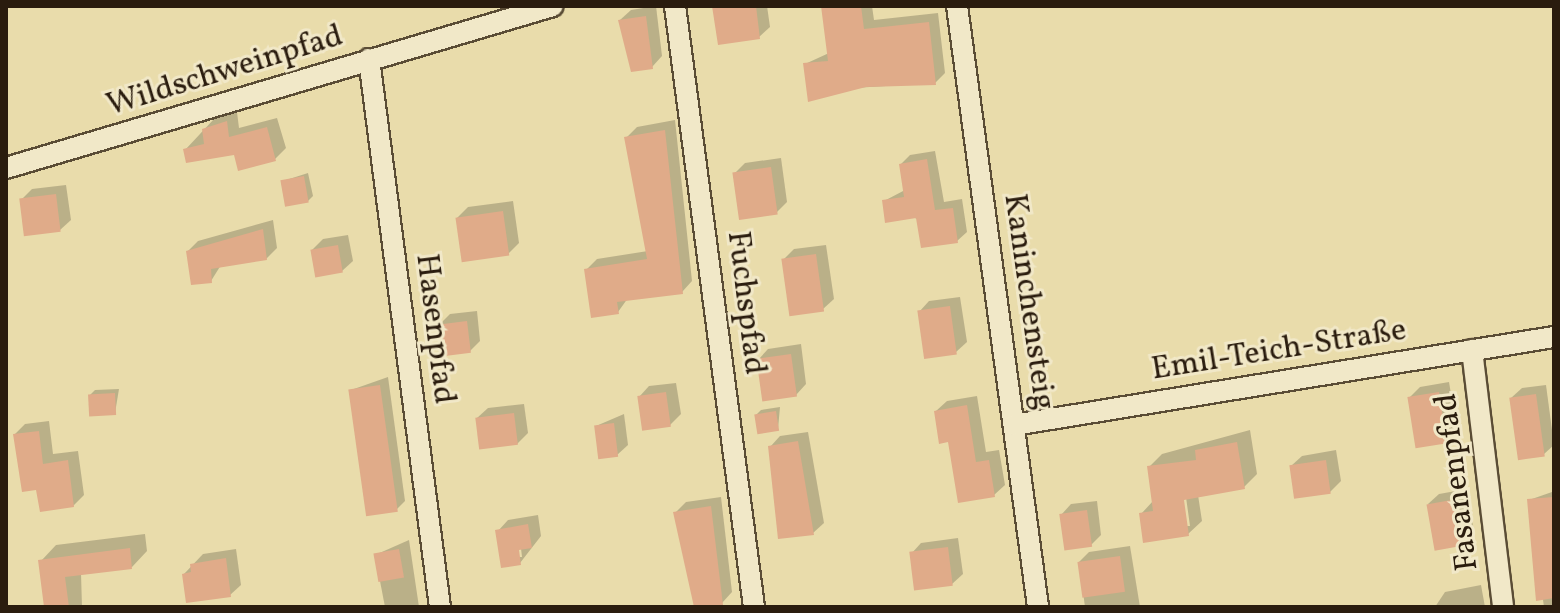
<!DOCTYPE html>
<html>
<head>
<meta charset="utf-8">
<style>
  body { margin:0 }
  #map { position:relative; width:1560px; height:613px; overflow:hidden; background:#e9dcab; font-family:Vollkorn,serif }
  div>[style] { position:absolute }
  [style*='--x'] { left:calc(var(--x)*1px); top:calc(var(--y)*1px); width:calc(var(--w)*1px); rotate:calc(var(--a)*1deg) }
  .shadow>* { inset:0; background:#0003 }
  .building>* { inset:0; background:#e0ab89; transform-origin:0 0 }
  .roads { filter:drop-shadow(2px 0 #5a4c35) drop-shadow(-2px 0 #5a4c35) drop-shadow(0 2px #5a4c35) drop-shadow(0 -2px #5a4c35) }
  .minor>* { height:20px; margin:-10px; padding:0 10px; transform-origin:10px; border-radius:10px; background:#f1e8c8 }
  span { translate:-50% -50%; white-space:nowrap; text-align:center; line-height:1.15; -webkit-text-stroke:6px #f1e8c8; paint-order:stroke }
  .street-label { font-size:32px; color:#2a1c0e }
  .frame { position:absolute; inset:0; border:8px solid #2a1c0e; pointer-events:none }
</style>
</head>
<body>
<div id="map">
  <div class="shadow">
    <i style="clip-path:polygon(656px 6px,662px 56px,652px 67px,620px 20px,631px 10px)"></i>
    <i style="clip-path:polygon(714px 6px,767px 6px,770px 27px,759px 37px)"></i>
    <i style="clip-path:polygon(823px 6px,872px 6px,874px 20px,938px 13px,945px 73px,935px 83px,837px 89px,810px 100px,805px 64px,829px 53px)"></i>
    <i style="clip-path:polygon(237px 112px,239px 128px,277px 118px,286px 148px,275px 159px,185px 150px,214px 119px)"></i>
    <i style="clip-path:polygon(675px 120px,692px 281px,682px 292px,628px 298px,618px 312px,586px 270px,597px 259px,648px 251px,627px 137px,637px 127px)"></i>
    <i style="clip-path:polygon(935px 151px,944px 202px,962px 199px,967px 232px,957px 241px,884px 201px,905px 190px,901px 164px,910px 155px)"></i>
    <i style="clip-path:polygon(781px 158px,787px 202px,777px 212px,734px 174px,745px 163px)"></i>
    <i style="clip-path:polygon(308px 173px,313px 196px,308px 201px,283px 181px)"></i>
    <i style="clip-path:polygon(66px 185px,71px 220px,60px 230px,21px 200px,32px 189px)"></i>
    <i style="clip-path:polygon(513px 201px,519px 243px,508px 254px,457px 218px,468px 207px)"></i>
    <i style="clip-path:polygon(273px 220px,277px 248px,266px 259px,221px 265px,211px 281px,188px 251px,198px 241px)"></i>
    <i style="clip-path:polygon(348px 235px,353px 261px,342px 271px,312px 250px,323px 239px)"></i>
    <i style="clip-path:polygon(826px 245px,834px 299px,823px 309px,783px 260px,794px 249px)"></i>
    <i style="clip-path:polygon(960px 297px,967px 342px,956px 352px,919px 312px,929px 301px)"></i>
    <i style="clip-path:polygon(477px 311px,480px 341px,470px 351px,439px 325px,450px 314px)"></i>
    <i style="clip-path:polygon(801px 344px,806px 384px,796px 395px,758px 360px,768px 349px)"></i>
    <i style="clip-path:polygon(388px 377px,405px 501px,396px 510px,351px 390px)"></i>
    <i style="clip-path:polygon(1449px 382px,1457px 430px,1446px 441px,1409px 398px,1420px 387px)"></i>
    <i style="clip-path:polygon(676px 383px,681px 414px,670px 425px,639px 397px,649px 386px)"></i>
    <i style="clip-path:polygon(1546px 385px,1554px 445px,1544px 454px,1511px 398px,1522px 388px)"></i>
    <i style="clip-path:polygon(119px 389px,115px 413px,90px 395px,95px 390px)"></i>
    <i style="clip-path:polygon(977px 396px,986px 452px,999px 450px,1005px 485px,994px 495px,936px 411px,947px 401px)"></i>
    <i style="clip-path:polygon(524px 404px,528px 433px,517px 444px,477px 418px,488px 408px)"></i>
    <i style="clip-path:polygon(780px 407px,778px 429px,756px 415px,761px 410px)"></i>
    <i style="clip-path:polygon(624px 414px,628px 445px,617px 455px,596px 426px)"></i>
    <i style="clip-path:polygon(49px 421px,53px 454px,78px 451px,84px 495px,73px 506px,38px 488px,15px 434px,25px 424px)"></i>
    <i style="clip-path:polygon(evenodd,1250px 430px,1257px 474px,1244px 487px,1198px 495px,1202px 521px,1188px 534px,1141px 514px,1153px 501px,1149px 467px,1162px 454px,1250px 430px,1181px 490px,1185px 490px,1190px 526px,1186px 526px,1181px 490px)"></i>
    <i style="clip-path:polygon(808px 432px,824px 523px,813px 533px,770px 447px,780px 436px)"></i>
    <i style="clip-path:polygon(1336px 450px,1341px 481px,1330px 492px,1291px 466px,1302px 456px)"></i>
    <i style="clip-path:polygon(1554px 481px,1554px 607px,1544px 607px,1529px 500px,1552px 492px)"></i>
    <i style="clip-path:polygon(1467px 489px,1474px 532px,1464px 543px,1428px 504px,1439px 494px)"></i>
    <i style="clip-path:polygon(721px 497px,732px 592px,722px 603px,696px 607px,675px 513px,686px 502px)"></i>
    <i style="clip-path:polygon(1097px 501px,1101px 535px,1091px 545px,1061px 515px,1071px 504px)"></i>
    <i style="clip-path:polygon(evenodd,538px 515px,541px 536px,520px 563px,498px 531px,508px 520px,538px 515px,520px 540px,522px 557px,518px 557px,520px 540px)"></i>
    <i style="clip-path:polygon(145px 534px,147px 551px,132px 567px,81px 573px,82px 607px,47px 607px,41px 561px,56px 545px)"></i>
    <i style="clip-path:polygon(958px 538px,963px 574px,952px 584px,911px 554px,921px 543px)"></i>
    <i style="clip-path:polygon(409px 540px,419px 607px,385px 607px,375px 555px)"></i>
    <i style="clip-path:polygon(1130px 546px,1140px 607px,1085px 607px,1079px 562px,1089px 552px)"></i>
    <i style="clip-path:polygon(236px 549px,241px 585px,230px 595px,184px 574px,203px 554px)"></i>
    <i style="clip-path:polygon(1481px 585px,1485px 607px,1435px 607px,1445px 592px)"></i>
  </div>
  <div class="building">
    <i style="clip-path:polygon(712px 6px,756px 6px,760px 39px,718px 45px)"></i>
    <i style="clip-path:polygon(821px 6px,861px 6px,864px 29px,929px 22px,936px 85px,866px 87px,808px 102px,803px 63px,828px 61px)"></i>
    <i style="clip-path:polygon(646px 16px,653px 69px,631px 72px,618px 20px)"></i>
    <i style="clip-path:polygon(227px 121px,229px 137px,267px 127px,276px 161px,238px 171px,234px 155px,186px 163px,183px 149px,204px 144px,202px 129px)"></i>
    <i style="clip-path:polygon(665px 130px,683px 294px,617px 302px,619px 314px,591px 318px,584px 269px,647px 259px,624px 137px)"></i>
    <i style="clip-path:polygon(927px 159px,935px 210px,953px 208px,958px 243px,921px 248px,916px 218px,885px 223px,882px 200px,904px 197px,899px 164px)"></i>
    <i style="left:771px;top:167px;width:48px;height:39px;rotate:82deg"></i>
    <i style="left:304px;top:176px;width:27px;height:24px;rotate:80deg"></i>
    <i style="left:56px;top:194px;width:38px;height:37px;rotate:83deg"></i>
    <i style="left:503px;top:211px;width:45px;height:48px;rotate:82deg"></i>
    <i style="clip-path:polygon(263px 229px,267px 260px,211px 269px,212px 283px,191px 285px,186px 251px)"></i>
    <i style="left:338px;top:245px;width:28px;height:28px;rotate:80deg"></i>
    <i style="left:816px;top:254px;width:58px;height:35px;rotate:82deg"></i>
    <i style="left:950px;top:306px;width:49px;height:33px;rotate:82deg"></i>
    <i style="left:467px;top:321px;width:32px;height:30px;rotate:83deg"></i>
    <i style="left:791px;top:354px;width:43px;height:35px;rotate:82deg"></i>
    <i style="left:380px;top:385px;width:128px;height:32px;rotate:82deg"></i>
    <i style="left:666px;top:392px;width:35px;height:29px;rotate:82deg"></i>
    <i style="left:1439px;top:392px;width:52px;height:32px;rotate:81deg"></i>
    <i style="left:115px;top:393px;width:22px;height:27px;rotate:87deg"></i>
    <i style="left:1536px;top:394px;width:63px;height:27px;rotate:82deg"></i>
    <i style="clip-path:polygon(967px 405px,976px 462px,989px 460px,995px 497px,958px 503px,948px 442px,939px 444px,934px 411px)"></i>
    <i style="left:776px;top:411px;width:20px;height:22px;rotate:81deg"></i>
    <i style="left:514px;top:413px;width:32px;height:39px;rotate:83deg"></i>
    <i style="left:614px;top:423px;width:34px;height:20px;rotate:83deg"></i>
    <i style="clip-path:polygon(39px 431px,43px 464px,68px 460px,74px 507px,40px 512px,36px 490px,22px 492px,13px 434px)"></i>
    <i style="clip-path:polygon(798px 441px,814px 535px,778px 539px,768px 446px)"></i>
    <i style="clip-path:polygon(1237px 442px,1245px 489px,1184px 500px,1189px 536px,1143px 543px,1139px 513px,1153px 511px,1147px 466px,1196px 460px,1195px 450px)"></i>
    <i style="left:1326px;top:460px;width:34px;height:37px;rotate:82deg"></i>
    <i style="clip-path:polygon(1554px 497px,1554px 598px,1536px 601px,1527px 499px)"></i>
    <i style="left:1457px;top:499px;width:47px;height:31px;rotate:80deg"></i>
    <i style="clip-path:polygon(711px 506px,723px 605px,694px 607px,673px 512px)"></i>
    <i style="left:1087px;top:510px;width:37px;height:28px;rotate:82deg"></i>
    <i style="clip-path:polygon(528px 524px,532px 548px,519px 550px,521px 565px,501px 568px,495px 530px)"></i>
    <i style="left:948px;top:547px;width:39px;height:39px;rotate:83deg"></i>
    <i style="clip-path:polygon(130px 548px,132px 569px,65px 577px,69px 607px,44px 607px,38px 560px)"></i>
    <i style="left:399px;top:549px;width:29px;height:26px;rotate:80deg"></i>
    <i style="left:1120px;top:556px;width:36px;height:43px;rotate:82deg"></i>
    <i style="clip-path:polygon(226px 558px,231px 597px,186px 603px,182px 574px,191px 572px,190px 564px)"></i>
  </div>
  <div class="roads">
    <div class="minor">
      <i style="--x:675;--y:6;--w:606;--a:82.51"></i>
      <i style="--x:957;--y:6;--w:606;--a:82.32"></i>
      <i style="--x:369;--y:59;--w:553;--a:82.62"></i>
      <i style="--x:6;--y:168;--w:570;--a:-16.5"></i>
      <i style="--x:1472;--y:350;--w:259;--a:83.1"></i>
      <i style="--x:1014;--y:425;--w:547;--a:-9.26"></i>
    </div>
  </div>
  <div class="street-label">
    <span style="left:225px;top:72px;rotate:-17deg">Wildschweinpfad</span>
    <span style="left:1028px;top:302px;rotate:82deg">Kaninchensteig</span>
    <span style="left:745px;top:303px;rotate:83deg">Fuchspfad</span>
    <span style="left:434px;top:329px;rotate:83deg">Hasenpfad</span>
    <span style="left:1279px;top:351px;rotate:-9deg">Emil-Teich-Straße</span>
    <span style="left:1458px;top:482px;rotate:-97deg">Fasanenpfad</span>
  </div>
  <div class="frame"></div>
</div>
</body>
</html>
